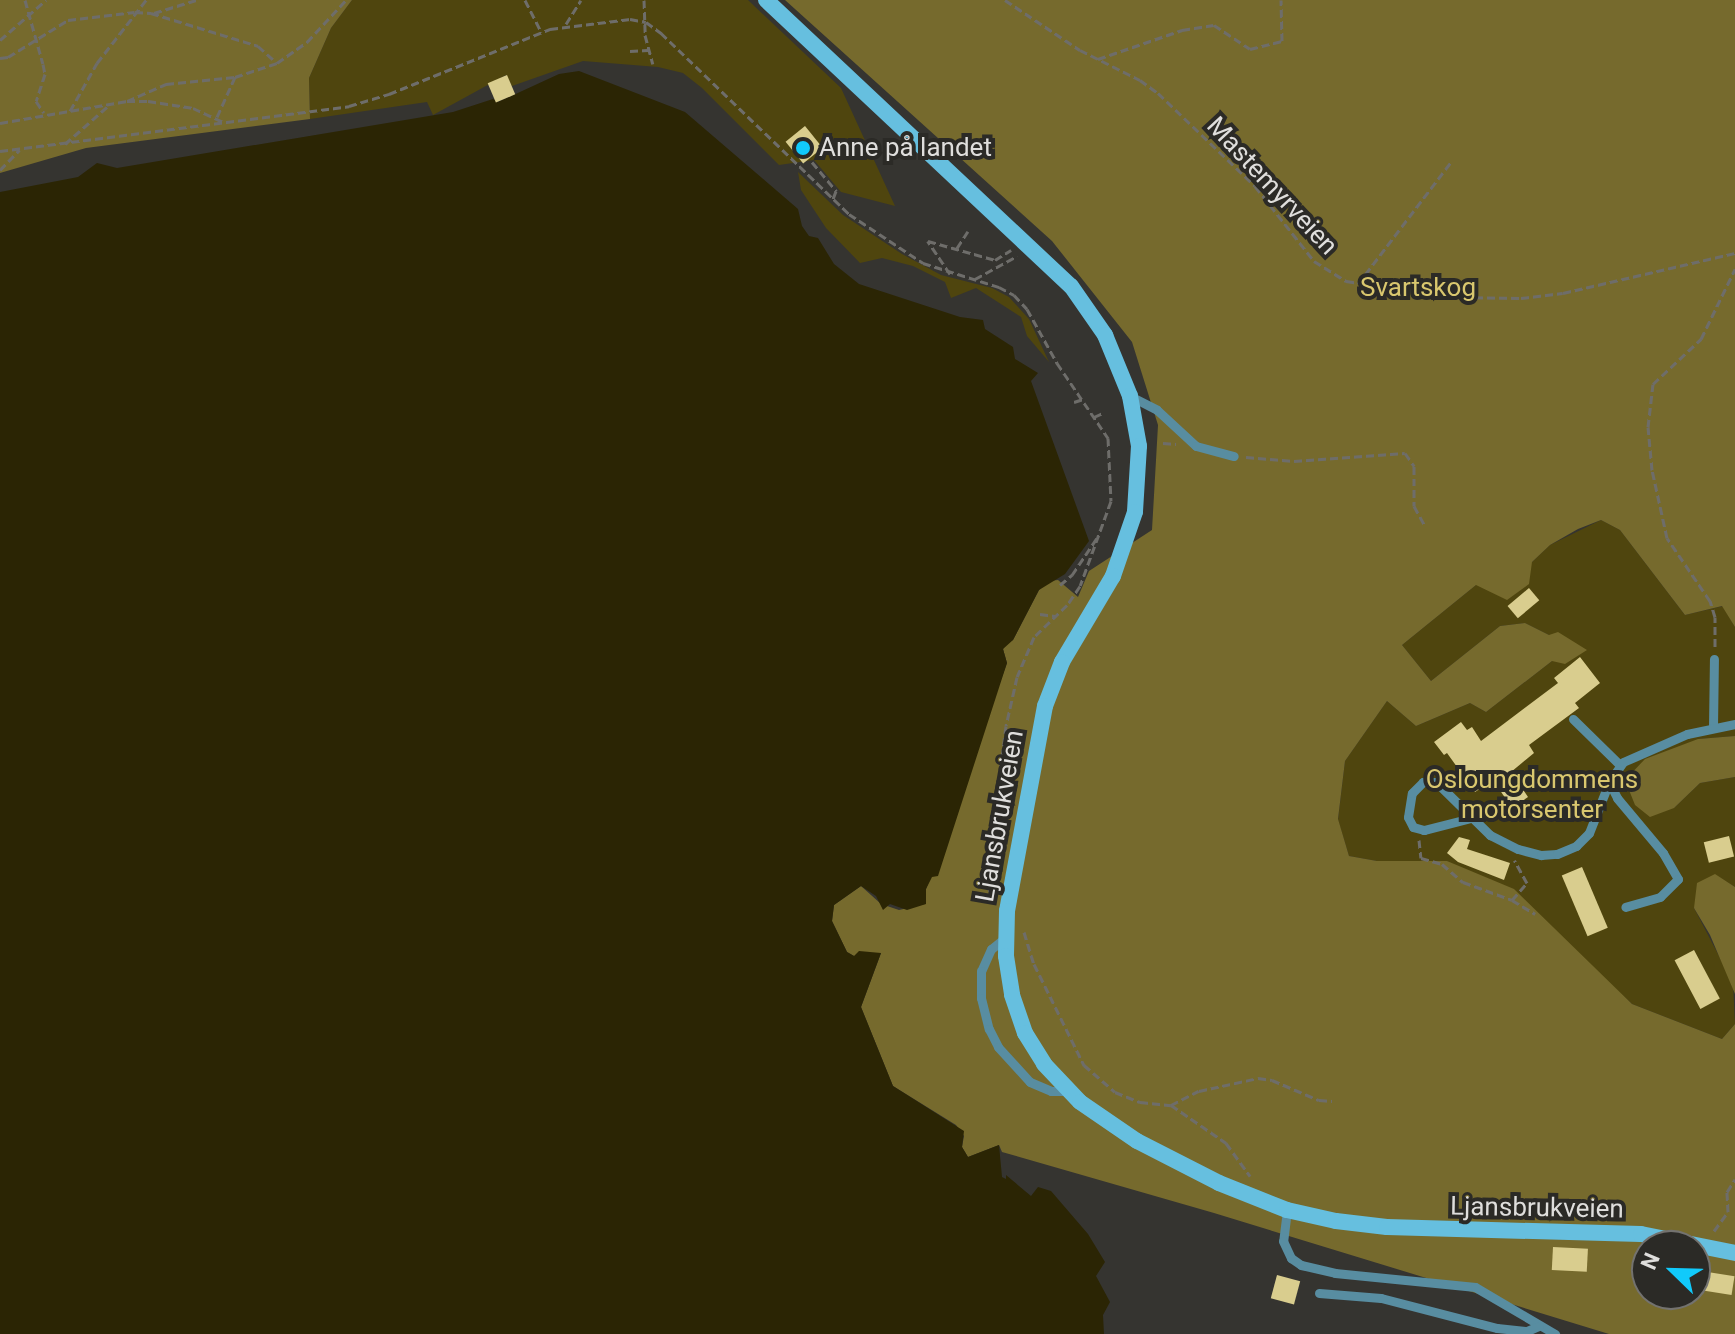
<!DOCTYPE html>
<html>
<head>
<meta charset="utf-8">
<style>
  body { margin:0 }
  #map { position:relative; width:1735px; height:1334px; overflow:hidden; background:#353430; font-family:Roboto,sans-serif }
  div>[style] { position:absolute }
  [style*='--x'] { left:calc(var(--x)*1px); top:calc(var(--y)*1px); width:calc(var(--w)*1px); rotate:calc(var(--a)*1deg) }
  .green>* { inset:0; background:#4f450e }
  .forest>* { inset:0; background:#766a2d }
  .water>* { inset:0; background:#2b2504 }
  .building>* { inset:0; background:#d9cd8e; transform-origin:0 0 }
  .path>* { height:3px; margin-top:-1.5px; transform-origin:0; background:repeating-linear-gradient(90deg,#6e6d6a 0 8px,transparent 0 12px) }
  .lane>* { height:9px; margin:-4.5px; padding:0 4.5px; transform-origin:4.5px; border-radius:4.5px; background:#588da1 }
  .secondary>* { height:16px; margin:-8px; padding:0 8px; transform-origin:8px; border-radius:8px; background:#66bfdf }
  .dots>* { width:22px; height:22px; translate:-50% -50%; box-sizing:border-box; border:4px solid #2b2a26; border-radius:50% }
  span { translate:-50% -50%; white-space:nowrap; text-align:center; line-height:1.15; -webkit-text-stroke:8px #2b2a26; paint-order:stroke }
  .poi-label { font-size:26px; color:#dfdedc }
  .left { translate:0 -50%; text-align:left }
  .street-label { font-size:26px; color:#dfdedc }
  .park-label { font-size:26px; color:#d9c76e }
  .north { position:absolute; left:1631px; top:1230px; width:80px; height:80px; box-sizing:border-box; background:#2b2a26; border:2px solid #73726f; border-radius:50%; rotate:293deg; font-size:22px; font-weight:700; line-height:32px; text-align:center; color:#dfdedc }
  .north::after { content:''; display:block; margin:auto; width:28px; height:36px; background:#11cafb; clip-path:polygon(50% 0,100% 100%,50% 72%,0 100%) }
</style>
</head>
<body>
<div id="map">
  <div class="green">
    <i style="clip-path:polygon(352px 0,748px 0,841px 88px,895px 206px,841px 192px,814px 160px,779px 165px,702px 88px,683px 73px,658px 67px,583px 61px,512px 86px,506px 75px,433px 115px,427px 102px,310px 119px,309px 78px,331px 28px)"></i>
    <i style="clip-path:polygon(798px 172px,843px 215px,902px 254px,941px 275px,992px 288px,1009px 297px,1029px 319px,1049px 362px,1027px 336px,1021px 317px,976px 288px,951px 298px,945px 282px,913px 266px,882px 258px,860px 263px,826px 228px,801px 190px)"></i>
    <i style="clip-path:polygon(1601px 520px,1620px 530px,1685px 615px,1723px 606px,1735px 627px,1735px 736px,1698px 739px,1674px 808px,1700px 783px,1735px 777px,1735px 887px,1715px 875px,1694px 908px,1733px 983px,1735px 1024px,1722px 1039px,1632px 1004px,1576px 952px,1447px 861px,1377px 861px,1349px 856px,1338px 820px,1345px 761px,1387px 701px,1416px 726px,1470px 703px,1486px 712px,1552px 661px,1549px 635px,1525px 623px,1500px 626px,1431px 681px,1402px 645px,1476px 585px,1532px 562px,1550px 545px)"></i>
  </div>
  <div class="forest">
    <i style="clip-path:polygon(0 0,352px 0,331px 28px,309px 78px,310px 119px,86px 148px,0 173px)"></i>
    <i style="clip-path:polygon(evenodd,785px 0,1735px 0,1735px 627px,1722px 606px,1685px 615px,1620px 530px,1601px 520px,1578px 529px,1550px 545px,1532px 562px,1529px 584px,1507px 600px,1476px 585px,1402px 645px,1431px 681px,1500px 626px,1525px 623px,1549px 635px,1558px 632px,1587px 650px,1565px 664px,1552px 661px,1486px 712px,1470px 703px,1416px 726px,1387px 701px,1345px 761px,1338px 819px,1349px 856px,1377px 861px,1447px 861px,1514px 889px,1632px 1004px,1722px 1039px,1735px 1024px,1735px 1334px,1609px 1334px,1214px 1213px,1002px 1152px,999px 1145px,968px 1157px,962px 1147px,964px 1136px,956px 1125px,893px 1086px,861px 1007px,881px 953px,854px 956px,847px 952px,832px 921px,834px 905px,861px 886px,881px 904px,899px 910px,925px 904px,926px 889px,1007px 663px,1003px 649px,1006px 643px,1013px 640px,1039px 590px,1048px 581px,1058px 580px,1078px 597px,1089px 571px,1152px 530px,1158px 425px,1132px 342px,1052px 241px,785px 0,1647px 1246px,1695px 1246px,1695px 1294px,1647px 1294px,1647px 1246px)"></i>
    <i style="clip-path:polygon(1735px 736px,1735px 777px,1700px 783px,1674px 808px,1650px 817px,1635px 805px,1625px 780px,1645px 759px,1698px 739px)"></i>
    <i style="clip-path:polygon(1715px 874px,1735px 887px,1735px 994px,1710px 935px,1694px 908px,1697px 883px)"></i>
  </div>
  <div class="water">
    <i style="clip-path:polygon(579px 71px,685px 112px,798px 209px,802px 226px,809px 236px,818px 238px,834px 264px,859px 284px,960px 317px,983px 320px,985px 329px,1013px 347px,1015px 359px,1038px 373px,1031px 381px,1089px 541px,1065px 574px,1039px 590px,1013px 640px,1003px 649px,1007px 663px,938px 876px,932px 877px,926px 889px,926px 904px,907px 910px,890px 904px,883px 910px,876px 896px,861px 886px,834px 905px,832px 921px,847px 952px,854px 956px,859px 951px,881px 953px,861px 1007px,893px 1086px,964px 1131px,962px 1147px,968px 1157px,999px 1145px,1002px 1177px,1006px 1179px,1006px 1175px,1031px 1196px,1038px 1187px,1051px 1191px,1088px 1234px,1105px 1262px,1096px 1276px,1110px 1302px,1103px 1315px,1104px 1334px,0 1334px,0 192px,78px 177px,97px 163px,117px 168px,453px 112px,493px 99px,498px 102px,559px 74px)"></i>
  </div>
  <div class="building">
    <i style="left:507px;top:75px;width:21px;height:21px;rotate:67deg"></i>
    <i style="left:805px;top:126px;width:28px;height:25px;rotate:51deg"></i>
    <i style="left:1529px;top:588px;width:16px;height:28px;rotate:50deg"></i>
    <i style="clip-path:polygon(1580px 657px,1600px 683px,1575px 703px,1579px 708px,1529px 745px,1534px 753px,1511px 772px,1528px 797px,1512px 808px,1493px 780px,1475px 792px,1447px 753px,1444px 755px,1434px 742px,1461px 722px,1467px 730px,1472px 727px,1481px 741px,1558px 683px,1554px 678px)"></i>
    <i style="left:1729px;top:836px;width:21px;height:26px;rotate:76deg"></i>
    <i style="clip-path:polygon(1459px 837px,1470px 840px,1467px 849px,1510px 863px,1504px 880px,1458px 862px,1447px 853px)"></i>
    <i style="left:1582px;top:867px;width:66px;height:22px;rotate:67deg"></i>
    <i style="left:1694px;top:950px;width:55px;height:22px;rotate:62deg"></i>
    <i style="left:1553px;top:1247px;width:35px;height:23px;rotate:3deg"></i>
    <i style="left:1695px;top:1270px;width:40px;height:19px;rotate:9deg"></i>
    <i style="left:1277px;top:1275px;width:24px;height:24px;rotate:15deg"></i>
  </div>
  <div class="path">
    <i style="--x:25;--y:0;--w:66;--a:74.3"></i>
    <i style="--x:43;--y:64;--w:10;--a:79"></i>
    <i style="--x:45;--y:74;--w:28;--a:108"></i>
    <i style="--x:36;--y:101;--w:14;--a:56"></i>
    <i style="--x:525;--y:0;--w:36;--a:63"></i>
    <i style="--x:644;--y:0;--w:35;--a:88"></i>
    <i style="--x:645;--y:35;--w:30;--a:75"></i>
    <i style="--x:1005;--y:0;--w:90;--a:33.7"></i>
    <i style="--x:1080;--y:50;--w:67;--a:26.6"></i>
    <i style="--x:1140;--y:80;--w:22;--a:36"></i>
    <i style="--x:1158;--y:93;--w:134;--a:43.8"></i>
    <i style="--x:1255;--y:186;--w:95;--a:51.8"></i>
    <i style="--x:1314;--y:261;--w:38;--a:32"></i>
    <i style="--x:1346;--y:281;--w:106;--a:8.7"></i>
    <i style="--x:1451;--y:297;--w:70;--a:0.8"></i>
    <i style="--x:1521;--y:298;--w:42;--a:-6.8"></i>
    <i style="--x:1563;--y:293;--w:177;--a:-13.1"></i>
    <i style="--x:154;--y:13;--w:44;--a:-17.2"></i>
    <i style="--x:566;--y:24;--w:28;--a:-58"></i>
    <i style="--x:0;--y:40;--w:61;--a:-41"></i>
    <i style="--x:630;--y:51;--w:18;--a:-3"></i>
    <i style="--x:0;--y:58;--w:8;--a:-7"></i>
    <i style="--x:8;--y:57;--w:70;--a:-31.7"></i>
    <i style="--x:68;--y:20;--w:67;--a:-6.8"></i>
    <i style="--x:135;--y:12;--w:16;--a:4"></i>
    <i style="--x:151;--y:13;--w:112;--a:17.1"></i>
    <i style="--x:258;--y:46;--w:25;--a:42"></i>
    <i style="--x:1098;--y:59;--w:89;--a:-19"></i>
    <i style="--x:1182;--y:30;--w:32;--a:-9"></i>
    <i style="--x:1214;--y:25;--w:43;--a:33.7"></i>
    <i style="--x:1250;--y:49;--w:33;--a:-14"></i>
    <i style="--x:1282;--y:41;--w:41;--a:-91.4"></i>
    <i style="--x:127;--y:101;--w:43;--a:-23.6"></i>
    <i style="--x:166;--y:84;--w:69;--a:-5.8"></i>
    <i style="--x:235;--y:77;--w:44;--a:-18.4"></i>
    <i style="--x:277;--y:63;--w:37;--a:-35"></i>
    <i style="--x:307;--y:42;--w:57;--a:-47.1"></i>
    <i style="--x:70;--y:111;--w:55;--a:-60.6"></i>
    <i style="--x:97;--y:63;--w:80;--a:-52.1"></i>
    <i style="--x:217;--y:117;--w:44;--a:-65.8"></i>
    <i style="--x:0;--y:123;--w:129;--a:-9.8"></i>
    <i style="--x:127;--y:101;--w:21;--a:0"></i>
    <i style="--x:148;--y:101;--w:46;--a:8.8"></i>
    <i style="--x:193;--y:108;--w:33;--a:25"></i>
    <i style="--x:65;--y:144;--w:56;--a:-41.4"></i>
    <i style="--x:0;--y:151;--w:352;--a:-7.3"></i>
    <i style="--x:349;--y:106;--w:42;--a:-16.7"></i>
    <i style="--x:389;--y:94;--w:174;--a:-22"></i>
    <i style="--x:550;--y:29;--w:81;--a:-7.1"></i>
    <i style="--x:630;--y:19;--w:16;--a:11"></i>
    <i style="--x:646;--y:22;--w:19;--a:36"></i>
    <i style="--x:661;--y:33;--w:261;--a:43.9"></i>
    <i style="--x:849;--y:214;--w:89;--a:33.5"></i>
    <i style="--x:923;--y:263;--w:80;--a:17.5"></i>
    <i style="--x:999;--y:287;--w:17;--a:28"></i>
    <i style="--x:1014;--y:295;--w:19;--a:47"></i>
    <i style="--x:1027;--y:309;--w:62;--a:60.9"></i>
    <i style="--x:1057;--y:363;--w:91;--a:55.8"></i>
    <i style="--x:1108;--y:438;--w:63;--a:87.3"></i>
    <i style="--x:1111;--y:501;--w:90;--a:110"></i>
    <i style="--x:1080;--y:586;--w:23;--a:124"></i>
    <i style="--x:1067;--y:605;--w:46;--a:135.9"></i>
    <i style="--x:1034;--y:637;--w:43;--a:113"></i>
    <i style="--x:1017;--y:677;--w:50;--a:102.7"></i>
    <i style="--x:1006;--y:726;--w:134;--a:97.3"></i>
    <i style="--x:989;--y:859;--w:46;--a:88.8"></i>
    <i style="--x:812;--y:162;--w:38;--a:50"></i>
    <i style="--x:836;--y:191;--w:9;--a:111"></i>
    <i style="--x:0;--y:170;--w:28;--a:-46"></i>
    <i style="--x:957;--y:248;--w:20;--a:-57"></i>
    <i style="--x:950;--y:274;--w:40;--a:-124"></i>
    <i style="--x:928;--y:241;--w:70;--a:15.8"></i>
    <i style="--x:995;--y:260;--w:19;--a:-32"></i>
    <i style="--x:975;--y:279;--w:48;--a:-28.7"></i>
    <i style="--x:1358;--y:284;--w:153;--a:-52.7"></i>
    <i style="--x:1074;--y:402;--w:9;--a:-18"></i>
    <i style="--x:1094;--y:417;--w:10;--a:-24"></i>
    <i style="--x:1163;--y:443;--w:13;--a:4"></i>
    <i style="--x:1246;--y:457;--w:48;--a:4.8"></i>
    <i style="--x:1294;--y:461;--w:111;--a:-4.1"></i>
    <i style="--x:1405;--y:453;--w:16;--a:55"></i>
    <i style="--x:1414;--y:466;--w:40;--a:90"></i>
    <i style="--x:1414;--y:506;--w:21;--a:61"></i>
    <i style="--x:1060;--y:585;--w:16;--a:-40"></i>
    <i style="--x:1072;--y:575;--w:45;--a:-56"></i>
    <i style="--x:1040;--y:614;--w:15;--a:8"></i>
    <i style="--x:1715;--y:647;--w:30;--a:-90"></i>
    <i style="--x:1715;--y:617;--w:17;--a:-107"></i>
    <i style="--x:1710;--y:601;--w:76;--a:-124.3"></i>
    <i style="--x:1667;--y:538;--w:70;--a:-102.4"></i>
    <i style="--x:1652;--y:470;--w:43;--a:-95.3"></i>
    <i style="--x:1648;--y:427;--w:43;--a:-83.4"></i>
    <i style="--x:1653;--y:384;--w:66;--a:-43.2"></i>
    <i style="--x:1701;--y:339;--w:78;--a:-64.1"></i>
    <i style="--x:1419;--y:840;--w:18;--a:84"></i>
    <i style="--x:1421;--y:858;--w:22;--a:16"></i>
    <i style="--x:1442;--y:864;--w:28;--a:41"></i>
    <i style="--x:1463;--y:882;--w:52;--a:20.2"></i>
    <i style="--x:1512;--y:900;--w:27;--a:31"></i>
    <i style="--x:1512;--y:900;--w:23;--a:-49"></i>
    <i style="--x:1527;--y:883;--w:26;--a:-119"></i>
    <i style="--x:1024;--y:932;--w:34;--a:73"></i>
    <i style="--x:1034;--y:964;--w:113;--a:63.7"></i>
    <i style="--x:1084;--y:1065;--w:41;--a:41.1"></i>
    <i style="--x:1115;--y:1092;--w:27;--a:22"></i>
    <i style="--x:1140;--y:1102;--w:31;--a:6"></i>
    <i style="--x:1171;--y:1105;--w:31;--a:-27"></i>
    <i style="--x:1199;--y:1091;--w:60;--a:-12.4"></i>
    <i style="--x:1258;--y:1078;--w:14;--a:8"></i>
    <i style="--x:1272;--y:1080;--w:51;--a:23.1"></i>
    <i style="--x:1319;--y:1100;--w:13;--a:4"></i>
    <i style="--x:1171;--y:1105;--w:67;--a:34.6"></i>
    <i style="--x:1226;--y:1143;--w:41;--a:54"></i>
    <i style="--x:1714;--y:1231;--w:24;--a:-54"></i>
    <i style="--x:1728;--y:1212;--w:20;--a:-93"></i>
    <i style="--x:1727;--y:1192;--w:15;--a:-58"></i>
  </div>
  <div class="lane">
    <i style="--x:1130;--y:396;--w:30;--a:27"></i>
    <i style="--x:1157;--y:410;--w:53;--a:42.7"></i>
    <i style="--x:1196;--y:446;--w:39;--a:15"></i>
    <i style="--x:1573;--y:719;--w:66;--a:44.4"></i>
    <i style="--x:1713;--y:727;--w:68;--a:-89.2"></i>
    <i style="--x:1609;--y:782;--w:18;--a:63"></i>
    <i style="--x:1617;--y:798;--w:72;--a:50.1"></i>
    <i style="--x:1663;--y:853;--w:30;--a:60"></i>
    <i style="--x:1678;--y:879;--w:25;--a:135"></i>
    <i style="--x:1660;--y:897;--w:36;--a:164"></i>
    <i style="--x:1471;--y:818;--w:49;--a:165.7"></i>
    <i style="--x:1424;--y:830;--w:11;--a:-165"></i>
    <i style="--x:1413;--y:827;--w:11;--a:-117"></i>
    <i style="--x:1408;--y:817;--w:24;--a:-81"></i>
    <i style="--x:1412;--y:793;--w:16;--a:-45"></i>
    <i style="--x:1423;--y:782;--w:13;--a:0"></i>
    <i style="--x:1436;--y:782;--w:76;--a:44.5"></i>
    <i style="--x:1490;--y:835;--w:31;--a:27"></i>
    <i style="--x:1518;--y:849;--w:24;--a:15"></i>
    <i style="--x:1541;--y:855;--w:16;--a:-4"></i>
    <i style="--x:1557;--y:854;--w:21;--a:-23"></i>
    <i style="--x:1576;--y:846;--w:18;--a:-45"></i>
    <i style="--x:1589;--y:833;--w:55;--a:-68.6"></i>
    <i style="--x:1609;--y:782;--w:24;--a:-55"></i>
    <i style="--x:1623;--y:762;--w:70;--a:-23.6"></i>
    <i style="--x:1687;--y:734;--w:49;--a:-11.8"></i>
    <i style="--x:1006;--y:937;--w:19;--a:141"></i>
    <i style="--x:991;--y:949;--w:24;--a:114"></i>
    <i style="--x:981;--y:971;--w:27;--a:90"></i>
    <i style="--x:981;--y:998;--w:32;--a:76"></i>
    <i style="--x:989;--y:1029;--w:20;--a:63"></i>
    <i style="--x:998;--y:1047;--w:47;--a:47.6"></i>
    <i style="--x:1030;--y:1082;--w:23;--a:23"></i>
    <i style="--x:1051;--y:1091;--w:16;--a:0"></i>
    <i style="--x:1287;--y:1210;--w:31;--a:97"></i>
    <i style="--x:1283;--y:1241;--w:19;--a:65"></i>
    <i style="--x:1291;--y:1258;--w:12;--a:35"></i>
    <i style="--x:1301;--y:1265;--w:35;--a:13"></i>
    <i style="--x:1335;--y:1273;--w:141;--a:5.7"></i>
    <i style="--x:1475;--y:1287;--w:93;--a:30.4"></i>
    <i style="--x:1319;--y:1293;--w:62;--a:4.6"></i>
    <i style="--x:1381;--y:1298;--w:120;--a:14.5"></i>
    <i style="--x:1497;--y:1328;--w:30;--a:6"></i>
    <i style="--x:1527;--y:1331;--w:13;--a:-23"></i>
  </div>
  <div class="secondary">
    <i style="--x:766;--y:0;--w:418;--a:43.2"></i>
    <i style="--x:1071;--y:286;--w:60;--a:55.2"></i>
    <i style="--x:1105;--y:335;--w:66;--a:67.7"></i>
    <i style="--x:1130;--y:396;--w:51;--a:79.8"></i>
    <i style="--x:1139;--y:446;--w:66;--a:93.5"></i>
    <i style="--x:1135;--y:512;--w:68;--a:109"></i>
    <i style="--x:1113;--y:576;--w:100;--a:120.7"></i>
    <i style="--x:1062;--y:662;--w:47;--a:111.1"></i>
    <i style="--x:1045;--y:706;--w:208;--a:100.5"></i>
    <i style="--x:1007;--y:911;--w:45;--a:91.3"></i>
    <i style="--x:1006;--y:956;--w:39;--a:81"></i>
    <i style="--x:1012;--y:995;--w:40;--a:71.1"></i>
    <i style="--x:1025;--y:1033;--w:36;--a:58"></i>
    <i style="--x:1044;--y:1064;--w:52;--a:46.5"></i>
    <i style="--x:1080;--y:1102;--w:69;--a:34.4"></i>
    <i style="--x:1137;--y:1141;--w:92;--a:27.1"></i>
    <i style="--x:1219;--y:1183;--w:73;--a:21.7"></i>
    <i style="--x:1287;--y:1210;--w:50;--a:12.7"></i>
    <i style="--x:1336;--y:1221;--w:51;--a:6.7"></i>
    <i style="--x:1387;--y:1227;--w:254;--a:1.6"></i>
    <i style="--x:1641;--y:1234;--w:96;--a:11.4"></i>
  </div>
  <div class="dots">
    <i style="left:803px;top:148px;background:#11cafb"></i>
  </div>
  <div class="poi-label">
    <span class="left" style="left:819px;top:148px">Anne på landet</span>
  </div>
  <div class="street-label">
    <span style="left:1272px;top:186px;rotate:47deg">Mastemyrveien</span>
    <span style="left:1000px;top:816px;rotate:-80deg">Ljansbrukveien</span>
    <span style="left:1537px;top:1208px;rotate:1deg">Ljansbrukveien</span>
  </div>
  <div class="park-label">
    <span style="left:1418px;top:288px">Svartskog</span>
    <span style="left:1532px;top:795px">Osloungdommens<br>motorsenter</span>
  </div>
  <div class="north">N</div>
</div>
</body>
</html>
